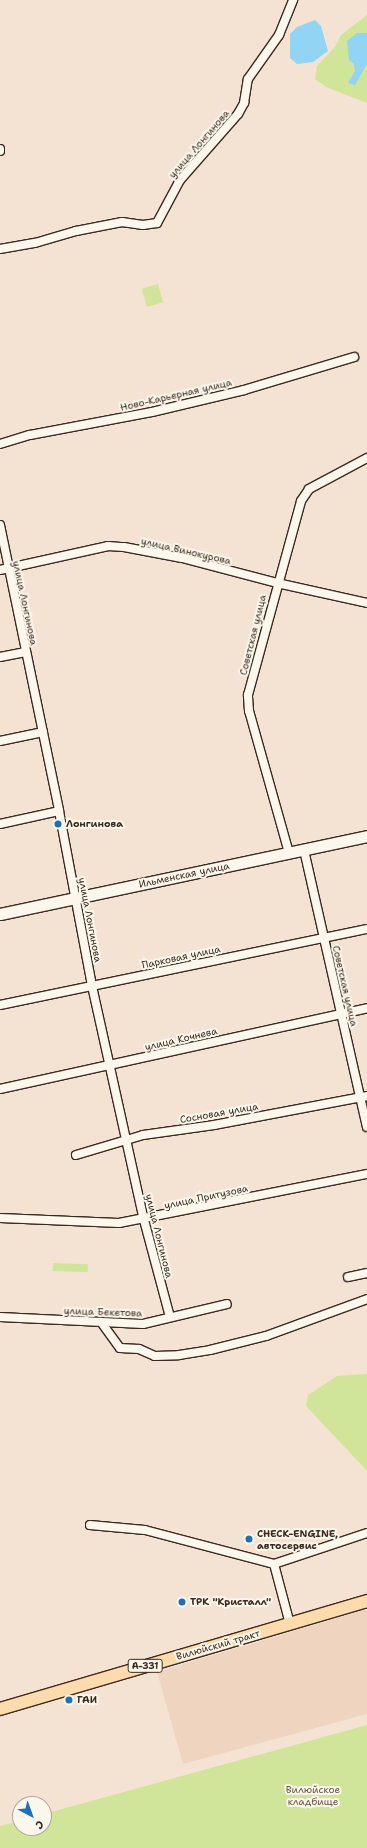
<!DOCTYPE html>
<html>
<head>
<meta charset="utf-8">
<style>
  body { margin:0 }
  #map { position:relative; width:367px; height:1848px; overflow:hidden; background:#f4e3d2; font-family:"Shantell Sans",sans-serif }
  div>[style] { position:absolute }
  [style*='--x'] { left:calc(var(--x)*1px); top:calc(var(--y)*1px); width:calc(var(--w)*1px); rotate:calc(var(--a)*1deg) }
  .built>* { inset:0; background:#efd5bf }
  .green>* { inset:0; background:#d1e59a; transform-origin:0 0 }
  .water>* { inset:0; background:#92d4f4 }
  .roads { filter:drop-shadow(1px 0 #3b2a1e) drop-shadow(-1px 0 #3b2a1e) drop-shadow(0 1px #3b2a1e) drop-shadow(0 -1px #3b2a1e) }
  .street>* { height:8px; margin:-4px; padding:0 4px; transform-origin:4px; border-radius:4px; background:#fbf7ec }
  .secondary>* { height:11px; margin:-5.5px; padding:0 5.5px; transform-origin:5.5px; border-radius:5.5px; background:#fbf7ec }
  .primary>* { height:12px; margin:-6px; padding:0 6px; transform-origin:6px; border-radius:6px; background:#fedbac }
  .dots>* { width:11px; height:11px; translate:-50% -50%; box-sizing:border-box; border:2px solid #fbf7ec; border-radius:50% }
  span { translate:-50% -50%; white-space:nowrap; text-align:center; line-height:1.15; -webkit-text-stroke:4px #fbf7ec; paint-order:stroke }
  .shield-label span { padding:1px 3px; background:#fbf7ec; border:1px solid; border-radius:3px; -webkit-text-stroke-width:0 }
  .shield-label { font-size:9px; color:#3b2a1e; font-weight:700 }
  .street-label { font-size:10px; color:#3b2a1e }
  .poi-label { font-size:10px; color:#3b2a1e; font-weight:700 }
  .left { translate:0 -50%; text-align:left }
  .park-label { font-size:10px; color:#60593d }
  .north { position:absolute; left:12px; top:1796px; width:40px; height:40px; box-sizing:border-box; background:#fbf7ec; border:1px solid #aea59a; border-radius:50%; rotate:139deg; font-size:11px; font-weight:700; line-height:16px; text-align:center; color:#3b2a1e }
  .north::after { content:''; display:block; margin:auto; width:14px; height:18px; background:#1f6fb2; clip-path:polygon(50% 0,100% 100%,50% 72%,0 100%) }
</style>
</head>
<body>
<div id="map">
  <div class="built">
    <i style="clip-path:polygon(367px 1609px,367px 1714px,183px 1764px,157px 1672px)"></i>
  </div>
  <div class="green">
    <i style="clip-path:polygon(367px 15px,367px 103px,326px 87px,315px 79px,317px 66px,335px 47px,341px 35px)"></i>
    <i style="left:158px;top:284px;width:19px;height:17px;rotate:74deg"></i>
    <i style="left:53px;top:1263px;width:35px;height:8px;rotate:2deg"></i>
    <i style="clip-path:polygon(367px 1374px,367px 1471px,306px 1406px,308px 1395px,337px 1376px)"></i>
    <i style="clip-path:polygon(367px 1725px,367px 1848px,0 1848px,0 1826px,20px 1821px,20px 1828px,44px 1828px,44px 1814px)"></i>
  </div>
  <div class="water">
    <i style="clip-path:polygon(315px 20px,321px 26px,328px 51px,313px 62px,297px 64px,290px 58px,290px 34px,297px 27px)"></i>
    <i style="clip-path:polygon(357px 33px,367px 33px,367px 64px,355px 85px,348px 83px,355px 71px,354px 64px,349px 60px,347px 41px)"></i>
  </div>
  <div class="roads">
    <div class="street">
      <i style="--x:0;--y:149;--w:2;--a:90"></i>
      <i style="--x:0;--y:249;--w:36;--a:-10"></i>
      <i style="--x:35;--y:243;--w:43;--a:-16.3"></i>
      <i style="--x:76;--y:231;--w:47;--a:-11.1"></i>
      <i style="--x:122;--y:222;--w:21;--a:8"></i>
      <i style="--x:143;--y:225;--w:14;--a:-8"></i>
      <i style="--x:157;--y:223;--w:49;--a:-61.9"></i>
      <i style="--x:180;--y:180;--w:88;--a:-48.7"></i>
      <i style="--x:238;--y:114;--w:13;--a:-61"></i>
      <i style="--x:244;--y:103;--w:24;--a:-81"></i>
      <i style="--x:248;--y:79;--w:54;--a:-54.8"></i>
      <i style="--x:279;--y:35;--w:38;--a:-68"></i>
      <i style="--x:0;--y:444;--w:31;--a:-17"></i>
      <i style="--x:30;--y:435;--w:124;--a:-10.7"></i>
      <i style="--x:152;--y:412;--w:95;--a:-13.4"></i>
      <i style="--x:244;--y:390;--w:115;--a:-16.7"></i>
      <i style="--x:0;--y:525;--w:292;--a:78.3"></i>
      <i style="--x:59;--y:811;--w:178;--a:79.3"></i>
      <i style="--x:92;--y:986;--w:240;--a:77.5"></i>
      <i style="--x:144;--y:1220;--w:100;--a:75"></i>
      <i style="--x:0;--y:570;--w:111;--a:-12.5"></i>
      <i style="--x:108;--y:546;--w:16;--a:4"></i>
      <i style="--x:124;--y:547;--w:59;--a:10.7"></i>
      <i style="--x:182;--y:558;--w:98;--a:14.7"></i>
      <i style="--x:277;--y:583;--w:92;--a:12.5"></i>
      <i style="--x:0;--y:657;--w:26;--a:-11"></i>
      <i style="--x:0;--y:741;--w:44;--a:-11.8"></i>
      <i style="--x:0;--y:824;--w:60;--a:-12.4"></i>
      <i style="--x:304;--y:850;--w:284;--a:77.2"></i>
      <i style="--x:289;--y:853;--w:148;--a:-105.7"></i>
      <i style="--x:249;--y:711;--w:16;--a:-94"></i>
      <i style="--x:248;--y:695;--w:201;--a:-74.7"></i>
      <i style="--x:301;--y:501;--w:14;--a:-56"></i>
      <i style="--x:309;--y:489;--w:66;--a:-28.1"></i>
      <i style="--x:0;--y:1005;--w:375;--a:-11.7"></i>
      <i style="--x:0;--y:1089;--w:376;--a:-12.4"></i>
      <i style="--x:76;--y:1155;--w:70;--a:-16.6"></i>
      <i style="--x:143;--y:1135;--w:72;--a:-8"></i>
      <i style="--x:214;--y:1125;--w:156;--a:-10.7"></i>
      <i style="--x:0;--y:1218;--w:119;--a:2.4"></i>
      <i style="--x:119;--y:1223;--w:253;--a:-11.2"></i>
      <i style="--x:348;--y:1277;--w:19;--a:-12"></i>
      <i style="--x:0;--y:1317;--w:143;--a:2.8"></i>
      <i style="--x:143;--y:1324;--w:86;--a:-13.4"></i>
      <i style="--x:101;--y:1322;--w:32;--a:54"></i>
      <i style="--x:120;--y:1348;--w:19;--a:3"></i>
      <i style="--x:139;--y:1349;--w:17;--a:24"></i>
      <i style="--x:155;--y:1356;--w:24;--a:-2"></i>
      <i style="--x:179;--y:1355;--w:31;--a:-9"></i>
      <i style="--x:210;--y:1350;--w:58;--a:-14"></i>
      <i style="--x:266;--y:1336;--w:108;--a:-20.1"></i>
      <i style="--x:90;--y:1525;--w:55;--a:5.2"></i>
      <i style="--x:145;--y:1530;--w:133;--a:14.8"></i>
      <i style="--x:274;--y:1564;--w:62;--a:75.1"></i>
      <i style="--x:274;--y:1564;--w:98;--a:-18.4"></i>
    </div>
    <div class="secondary">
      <i style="--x:0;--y:914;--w:375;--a:-12"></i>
    </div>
    <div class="primary">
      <i style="--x:0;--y:1709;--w:383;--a:-16.4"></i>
    </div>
  </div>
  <div class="dots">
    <i style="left:58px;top:824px;background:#1f6fb2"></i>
    <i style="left:249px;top:1539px;background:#1f6fb2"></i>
    <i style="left:182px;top:1602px;background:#1f6fb2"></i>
    <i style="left:69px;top:1700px;background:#1f6fb2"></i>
  </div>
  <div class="shield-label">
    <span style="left:145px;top:1666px">А-331</span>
  </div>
  <div class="street-label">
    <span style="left:199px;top:144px;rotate:-49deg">улица Лонгинова</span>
    <span style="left:176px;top:395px;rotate:-13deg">Ново-Карьерная улица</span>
    <span style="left:186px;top:551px;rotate:13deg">улица Винокурова</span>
    <span style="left:25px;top:603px;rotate:78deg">улица Лонгинова</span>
    <span style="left:253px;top:635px;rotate:-76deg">Советская улица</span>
    <span style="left:184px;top:875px;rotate:-12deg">Ильменская улица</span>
    <span style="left:90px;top:920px;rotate:79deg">улица Лонгинова</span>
    <span style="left:181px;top:957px;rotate:-12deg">Парковая улица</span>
    <span style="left:345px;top:986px;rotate:77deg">Советская улица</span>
    <span style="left:181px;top:1039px;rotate:-13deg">улица Кочнева</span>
    <span style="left:219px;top:1113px;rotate:-10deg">Сосновая улица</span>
    <span style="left:206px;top:1197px;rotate:-12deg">улица Притузова</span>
    <span style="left:159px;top:1236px;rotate:76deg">улица Лонгинова</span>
    <span style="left:103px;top:1312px;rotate:2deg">улица Бекетова</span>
    <span style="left:218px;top:1645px;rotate:-16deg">Вилюйский тракт</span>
  </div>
  <div class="poi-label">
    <span class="left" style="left:66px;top:824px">Лонгинова</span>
    <span class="left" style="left:257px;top:1539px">CHECK-ENGINE,<br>автосервис</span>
    <span class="left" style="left:190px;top:1602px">ТРК "Кристалл"</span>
    <span class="left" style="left:77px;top:1700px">ГАИ</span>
  </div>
  <div class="park-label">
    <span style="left:313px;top:1795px">Вилюйское<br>кладбище</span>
  </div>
  <div class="north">С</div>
</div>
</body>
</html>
